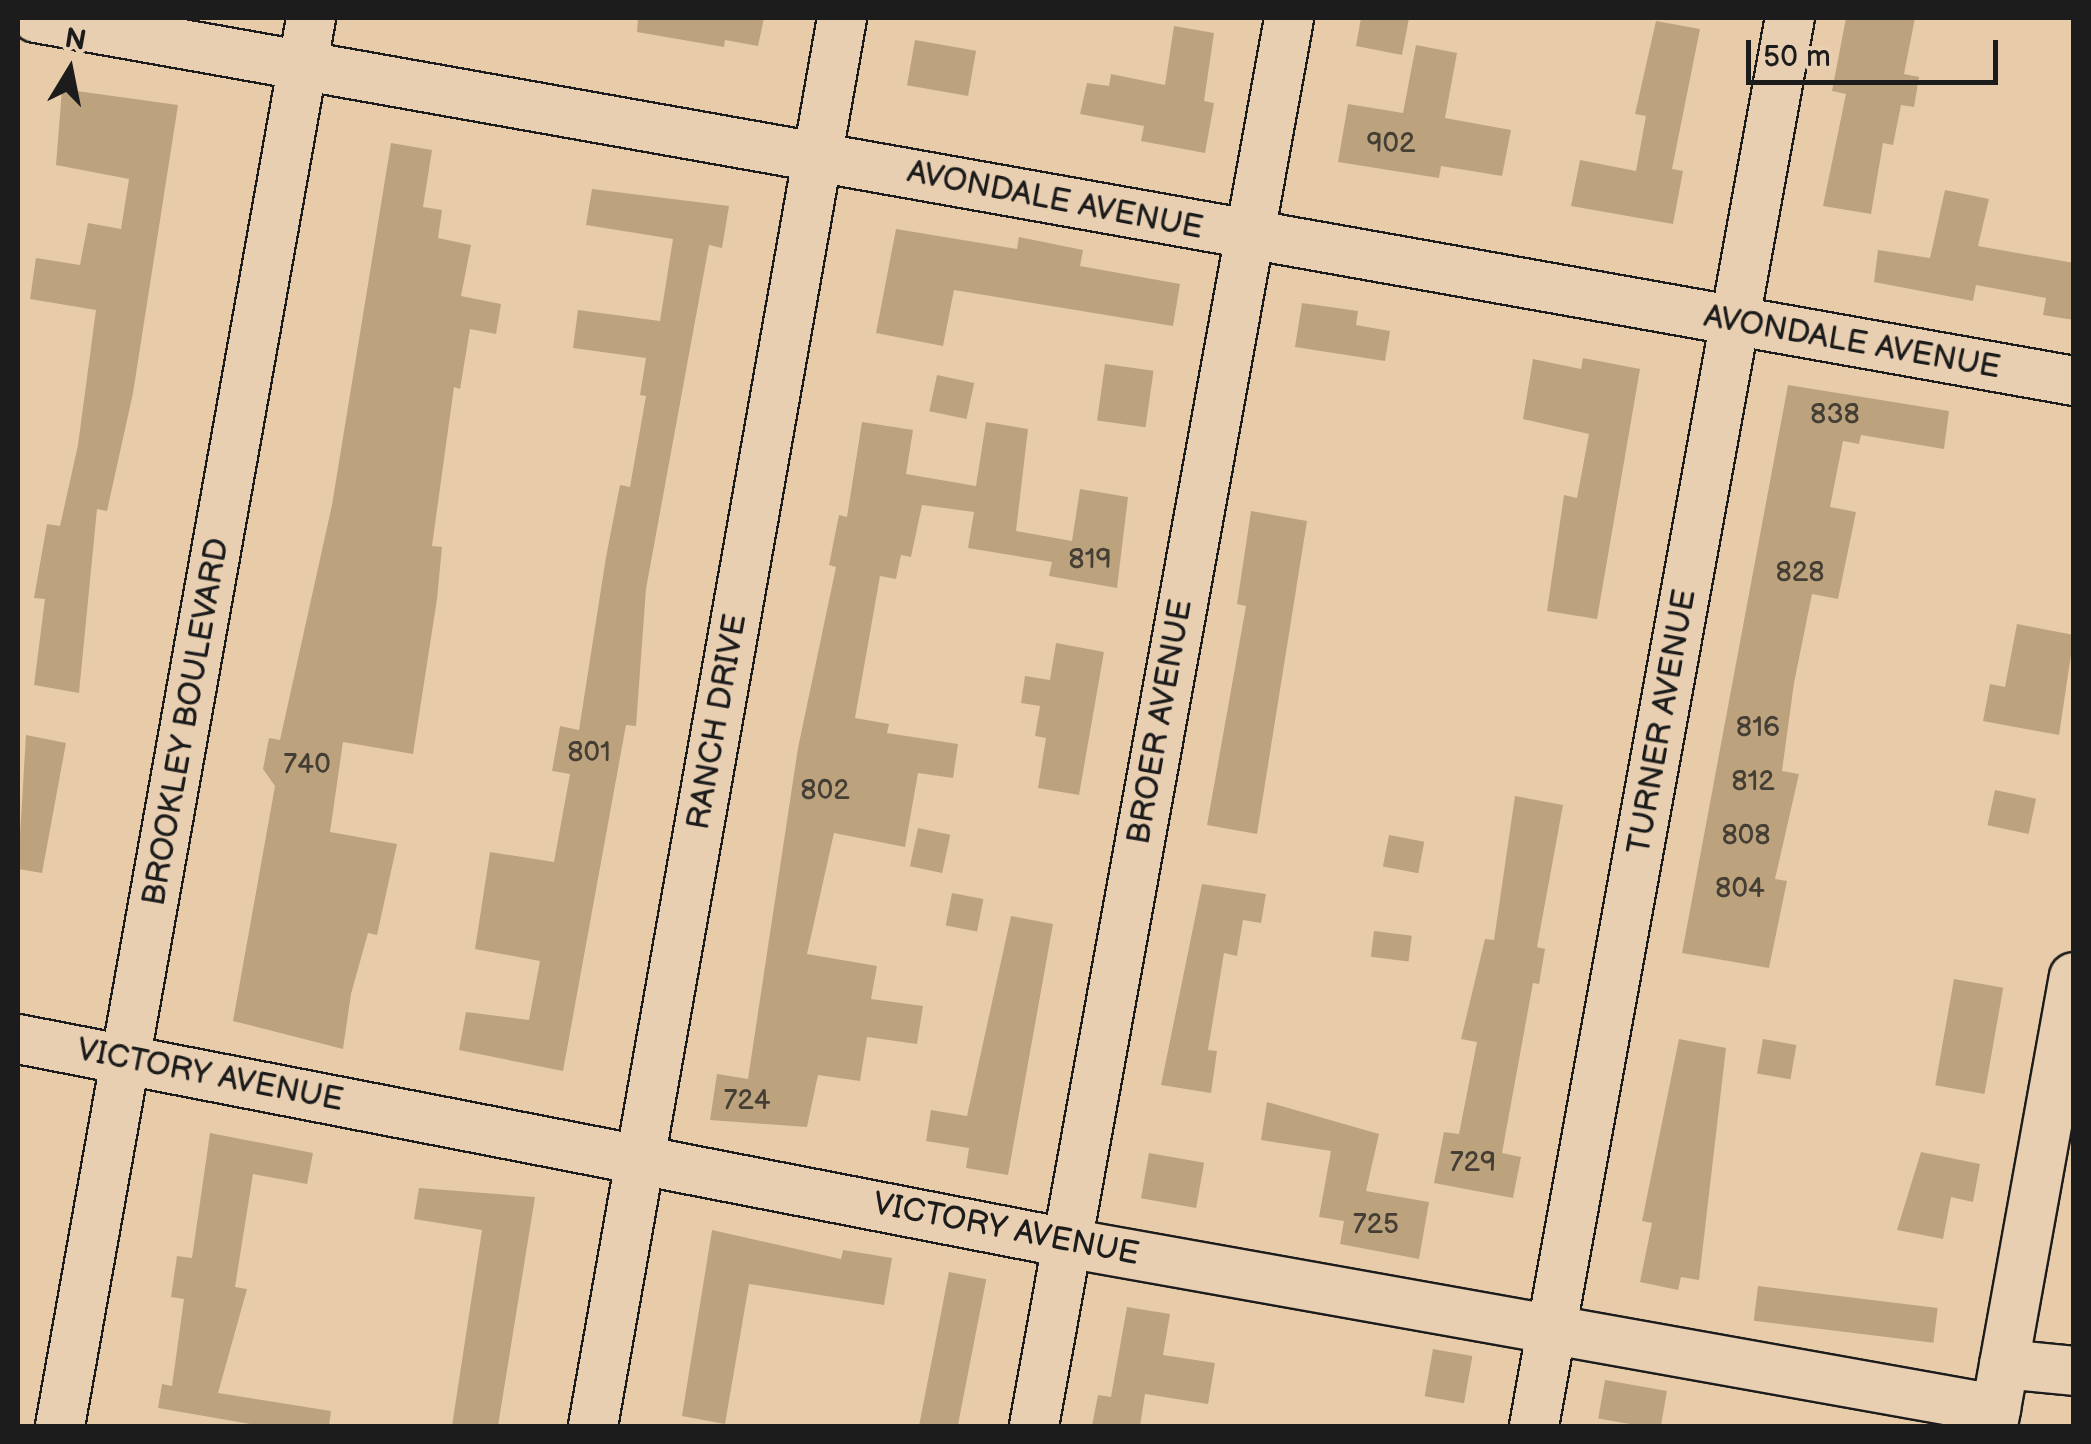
<!DOCTYPE html>
<html>
<head>
<meta charset="utf-8">
<style>
  body { margin:0 }
  #map { position:relative; width:2091px; height:1444px; overflow:hidden; background:#e8cca9; font-family:"Balsamiq Sans",sans-serif }
  div>[style] { position:absolute }
  [style*='--x'] { left:calc(var(--x)*1px); top:calc(var(--y)*1px); width:calc(var(--w)*1px); rotate:calc(var(--a)*1deg) }
  .building>* { inset:0; background:#bca37e; transform-origin:0 0 }
  .roads { filter:drop-shadow(2px 0 #1c1c1c) drop-shadow(-2px 0 #1c1c1c) drop-shadow(0 2px #1c1c1c) drop-shadow(0 -2px #1c1c1c) }
  .minor>* { height:48px; margin:-24px; padding:0 24px; transform-origin:24px; border-radius:24px; background:#e9cfb1 }
  span { translate:-50% -50%; white-space:nowrap; text-align:center; line-height:1.15; -webkit-text-stroke:8px #e9cfb1; paint-order:stroke }
  .number-label { font-size:28px; color:#443e34 }
  .number-label span { -webkit-text-stroke-width:0 }
  .street-label { font-size:32px; color:#1c1c1c }
  .frame { position:absolute; inset:0; border:20px solid #1c1c1c; pointer-events:none }
  .north { position:absolute; left:20px; top:20px; width:100px; height:100px; -webkit-text-stroke:8px #e9cfb1; paint-order:stroke; rotate:10deg; font-size:28px; font-weight:700; line-height:40px; text-align:center; color:#1c1c1c }
  .north::after { content:''; display:block; margin:auto; width:35px; height:45px; background:#1c1c1c; clip-path:polygon(50% 0,100% 100%,50% 72%,0 100%) }
  .scale { position:absolute; left:1746px; top:40px; width:252px; height:45px; box-sizing:border-box; border:5px solid #1c1c1c; border-top:0; padding-left:12px; font-size:30px; line-height:35px; white-space:nowrap; color:#1c1c1c; -webkit-text-stroke:8px #e9cfb1; paint-order:stroke }
</style>
</head>
<body>
<div id="map">
  <div class="building">
    <i style="clip-path:polygon(638px 18px,764px 18px,758px 46px,725px 40px,724px 47px,637px 32px)"></i>
    <i style="clip-path:polygon(1361px 18px,1409px 18px,1402px 55px,1356px 46px)"></i>
    <i style="clip-path:polygon(1846px 18px,1915px 18px,1904px 74px,1919px 77px,1914px 107px,1901px 105px,1893px 145px,1883px 143px,1871px 214px,1823px 206px,1846px 94px,1832px 91px)"></i>
    <i style="clip-path:polygon(1656px 21px,1700px 29px,1672px 169px,1683px 171px,1673px 224px,1571px 206px,1580px 160px,1636px 171px,1646px 116px,1635px 114px)"></i>
    <i style="clip-path:polygon(1174px 26px,1214px 33px,1204px 101px,1214px 103px,1205px 153px,1141px 141px,1144px 126px,1080px 114px,1087px 83px,1109px 86px,1111px 74px,1165px 85px)"></i>
    <i style="left:915px;top:40px;width:62px;height:46px;rotate:10deg"></i>
    <i style="clip-path:polygon(1416px 45px,1457px 53px,1445px 118px,1511px 130px,1502px 176px,1441px 166px,1439px 178px,1338px 162px,1348px 104px,1403px 113px)"></i>
    <i style="clip-path:polygon(62px 89px,178px 105px,133px 393px,107px 511px,97px 509px,79px 693px,34px 685px,45px 599px,34px 598px,47px 524px,60px 526px,78px 445px,96px 310px,30px 299px,36px 258px,80px 265px,88px 223px,121px 229px,129px 179px,56px 165px)"></i>
    <i style="clip-path:polygon(391px 143px,432px 150px,423px 207px,442px 210px,438px 238px,471px 245px,461px 296px,501px 304px,496px 334px,470px 329px,460px 389px,454px 387px,432px 546px,442px 547px,437px 599px,413px 754px,343px 742px,330px 832px,397px 844px,377px 935px,368px 933px,351px 994px,343px 1049px,233px 1021px,275px 786px,263px 769px,269px 738px,280px 740px,332px 505px)"></i>
    <i style="clip-path:polygon(592px 189px,729px 206px,722px 248px,709px 245px,646px 589px,636px 726px,626px 725px,563px 1071px,459px 1050px,466px 1012px,529px 1020px,540px 961px,475px 949px,490px 852px,554px 862px,570px 774px,552px 771px,560px 726px,579px 730px,606px 557px,620px 485px,630px 487px,646px 396px,640px 395px,646px 358px,573px 348px,578px 310px,660px 321px,673px 239px,586px 225px)"></i>
    <i style="clip-path:polygon(1945px 190px,1989px 199px,1978px 246px,2074px 263px,2074px 320px,2043px 315px,2046px 298px,1976px 285px,1973px 301px,1874px 282px,1878px 250px,1930px 258px)"></i>
    <i style="clip-path:polygon(896px 229px,1017px 249px,1019px 237px,1083px 250px,1080px 266px,1180px 284px,1173px 326px,954px 290px,943px 346px,876px 333px)"></i>
    <i style="clip-path:polygon(1302px 303px,1358px 311px,1356px 325px,1390px 331px,1385px 361px,1295px 347px)"></i>
    <i style="clip-path:polygon(1583px 358px,1640px 369px,1597px 619px,1547px 611px,1564px 495px,1577px 498px,1589px 434px,1523px 419px,1533px 359px,1581px 369px)"></i>
    <i style="left:1105px;top:364px;width:49px;height:57px;rotate:8deg"></i>
    <i style="left:937px;top:375px;width:38px;height:37px;rotate:12deg"></i>
    <i style="clip-path:polygon(1788px 385px,1949px 411px,1944px 449px,1861px 435px,1859px 444px,1843px 441px,1830px 507px,1856px 512px,1838px 599px,1812px 594px,1794px 683px,1782px 771px,1799px 774px,1775px 879px,1787px 881px,1769px 968px,1682px 953px)"></i>
    <i style="clip-path:polygon(862px 422px,913px 430px,906px 474px,976px 486px,986px 422px,1028px 429px,1016px 531px,1072px 541px,1080px 489px,1128px 497px,1117px 588px,1049px 576px,1052px 562px,968px 548px,974px 512px,922px 505px,911px 557px,901px 555px,896px 579px,880px 576px,855px 718px,889px 724px,887px 733px,958px 744px,953px 778px,918px 773px,905px 847px,834px 833px,807px 954px,877px 966px,871px 999px,923px 1006px,917px 1044px,867px 1037px,860px 1081px,818px 1075px,807px 1127px,710px 1120px,717px 1074px,748px 1079px,798px 748px,836px 567px,829px 565px,839px 515px,847px 517px)"></i>
    <i style="clip-path:polygon(1251px 511px,1307px 521px,1257px 834px,1207px 825px,1246px 606px,1237px 604px)"></i>
    <i style="clip-path:polygon(2017px 624px,2074px 635px,2059px 735px,1983px 721px,1990px 684px,2005px 687px)"></i>
    <i style="clip-path:polygon(1056px 643px,1104px 652px,1079px 795px,1038px 788px,1046px 738px,1035px 736px,1040px 706px,1021px 703px,1025px 676px,1050px 680px)"></i>
    <i style="clip-path:polygon(26px 735px,66px 743px,42px 873px,18px 869px)"></i>
    <i style="left:1995px;top:790px;width:42px;height:36px;rotate:12deg"></i>
    <i style="clip-path:polygon(1515px 796px,1563px 805px,1537px 947px,1545px 949px,1539px 984px,1533px 983px,1502px 1153px,1521px 1157px,1513px 1198px,1434px 1183px,1444px 1132px,1459px 1134px,1477px 1042px,1461px 1039px,1485px 939px,1494px 940px)"></i>
    <i style="left:918px;top:828px;width:33px;height:39px;rotate:12deg"></i>
    <i style="left:1389px;top:835px;width:36px;height:32px;rotate:11deg"></i>
    <i style="clip-path:polygon(1202px 884px,1266px 894px,1261px 923px,1243px 920px,1237px 956px,1224px 953px,1208px 1050px,1217px 1051px,1211px 1093px,1161px 1085px)"></i>
    <i style="left:952px;top:893px;width:32px;height:33px;rotate:11deg"></i>
    <i style="clip-path:polygon(1011px 916px,1053px 924px,1008px 1175px,966px 1168px,969px 1148px,926px 1141px,931px 1110px,967px 1116px)"></i>
    <i style="left:1374px;top:931px;width:38px;height:26px;rotate:7deg"></i>
    <i style="left:1954px;top:979px;width:50px;height:108px;rotate:10deg"></i>
    <i style="clip-path:polygon(1679px 1039px,1726px 1048px,1699px 1280px,1681px 1277px,1678px 1290px,1640px 1282px,1652px 1223px,1642px 1221px)"></i>
    <i style="left:1763px;top:1039px;width:34px;height:35px;rotate:10deg"></i>
    <i style="clip-path:polygon(1267px 1102px,1379px 1134px,1366px 1191px,1429px 1202px,1419px 1259px,1340px 1244px,1344px 1221px,1319px 1217px,1331px 1151px,1261px 1140px)"></i>
    <i style="clip-path:polygon(210px 1133px,313px 1153px,307px 1184px,253px 1174px,235px 1287px,247px 1289px,218px 1393px,331px 1411px,329px 1426px,262px 1426px,158px 1408px,162px 1384px,172px 1386px,184px 1299px,171px 1297px,177px 1256px,192px 1258px)"></i>
    <i style="clip-path:polygon(1921px 1152px,1980px 1164px,1973px 1202px,1951px 1197px,1943px 1239px,1897px 1230px)"></i>
    <i style="left:1149px;top:1153px;width:56px;height:46px;rotate:10deg"></i>
    <i style="clip-path:polygon(419px 1188px,535px 1197px,498px 1426px,452px 1426px,482px 1230px,414px 1219px)"></i>
    <i style="clip-path:polygon(712px 1230px,841px 1259px,843px 1250px,892px 1258px,884px 1305px,749px 1284px,725px 1424px,682px 1416px)"></i>
    <i style="left:949px;top:1272px;width:38px;height:157px;rotate:11deg"></i>
    <i style="left:1758px;top:1286px;width:181px;height:35px;rotate:7deg"></i>
    <i style="clip-path:polygon(1127px 1307px,1170px 1314px,1163px 1355px,1215px 1363px,1208px 1404px,1145px 1394px,1140px 1426px,1092px 1426px,1098px 1395px,1111px 1397px)"></i>
    <i style="left:1433px;top:1349px;width:40px;height:48px;rotate:10deg"></i>
    <i style="left:1605px;top:1380px;width:63px;height:39px;rotate:10deg"></i>
  </div>
  <div class="roads">
    <div class="minor">
      <i style="--x:36;--y:18;--w:2070;--a:10.1"></i>
      <i style="--x:18;--y:1039;--w:1069;--a:11.01"></i>
      <i style="--x:1067;--y:1243;--w:944;--a:10.13"></i>
      <i style="--x:2004;--y:1364;--w:70;--a:5.7"></i>
      <i style="--x:60;--y:1426;--w:1430;--a:-79.89"></i>
      <i style="--x:593;--y:1426;--w:1430;--a:-79.97"></i>
      <i style="--x:1034;--y:1426;--w:1431;--a:-79.73"></i>
      <i style="--x:1534;--y:1426;--w:1431;--a:-79.7"></i>
      <i style="--x:1993;--y:1426;--w:456;--a:-79.8"></i>
    </div>
  </div>
  <div class="number-label">
    <span style="left:1391px;top:144px">902</span>
    <span style="left:1835px;top:415px">838</span>
    <span style="left:1090px;top:560px">819</span>
    <span style="left:1800px;top:573px">828</span>
    <span style="left:1758px;top:728px">816</span>
    <span style="left:589px;top:753px">801</span>
    <span style="left:307px;top:765px">740</span>
    <span style="left:1753px;top:782px">812</span>
    <span style="left:825px;top:791px">802</span>
    <span style="left:1746px;top:836px">808</span>
    <span style="left:1740px;top:889px">804</span>
    <span style="left:747px;top:1101px">724</span>
    <span style="left:1473px;top:1163px">729</span>
    <span style="left:1376px;top:1225px">725</span>
  </div>
  <div class="street-label">
    <span style="left:1055px;top:201px;rotate:11deg">AVONDALE AVENUE</span>
    <span style="left:1852px;top:343px;rotate:10deg">AVONDALE AVENUE</span>
    <span style="left:187px;top:722px;rotate:-80deg">BROOKLEY BOULEVARD</span>
    <span style="left:718px;top:722px;rotate:-80deg">RANCH DRIVE</span>
    <span style="left:1161px;top:722px;rotate:-80deg">BROER AVENUE</span>
    <span style="left:1663px;top:722px;rotate:-80deg">TURNER AVENUE</span>
    <span style="left:210px;top:1076px;rotate:11deg">VICTORY AVENUE</span>
    <span style="left:1006px;top:1230px;rotate:11deg">VICTORY AVENUE</span>
  </div>
  <div class="frame"></div>
  <div class="north">N</div>
  <div class="scale">50 m</div>
</div>
</body>
</html>
